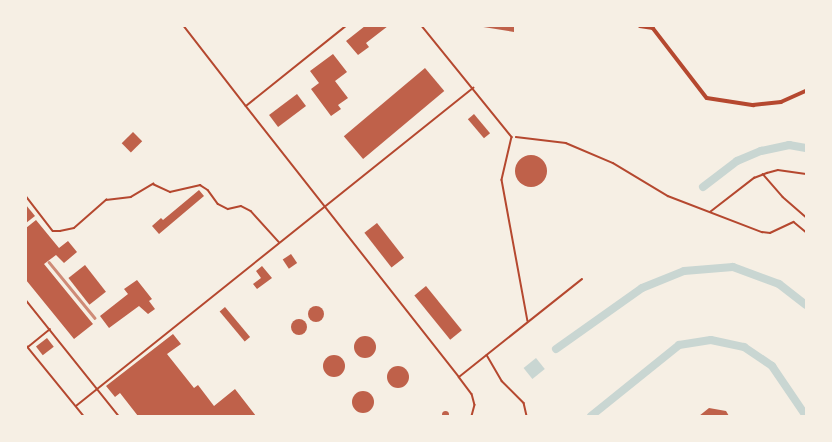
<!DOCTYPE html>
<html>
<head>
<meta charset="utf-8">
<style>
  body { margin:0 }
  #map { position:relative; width:832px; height:442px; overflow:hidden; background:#f6efe4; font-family:"Noto Sans",sans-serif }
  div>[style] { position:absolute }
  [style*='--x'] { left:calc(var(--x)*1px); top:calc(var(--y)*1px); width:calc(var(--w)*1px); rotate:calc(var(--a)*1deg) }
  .water>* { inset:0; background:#c9d6d2; transform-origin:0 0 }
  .canal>* { height:8px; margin:-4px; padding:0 4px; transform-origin:4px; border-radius:4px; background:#c9d6d2 }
  .building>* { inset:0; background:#bf614a; transform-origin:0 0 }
  .round { border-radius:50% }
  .path>* { height:1.5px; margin:-0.75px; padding:0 0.75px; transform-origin:0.75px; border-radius:0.75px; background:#b5482f }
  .service>* { height:1.5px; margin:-0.75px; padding:0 0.75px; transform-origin:0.75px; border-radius:0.75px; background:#b5482f }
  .minor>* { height:3.5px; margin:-1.75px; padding:0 1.75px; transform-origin:1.75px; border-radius:1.75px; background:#b5482f }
  .rail>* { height:2.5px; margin:-1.25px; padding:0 1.25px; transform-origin:1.25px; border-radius:1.25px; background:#cf8b77 }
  span { translate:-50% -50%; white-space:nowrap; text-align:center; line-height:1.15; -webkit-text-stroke:4px #f6efe4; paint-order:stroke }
  .frame { position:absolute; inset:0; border:27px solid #f6efe4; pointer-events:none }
</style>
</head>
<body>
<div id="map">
  <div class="water">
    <i style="left:536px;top:358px;width:14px;height:16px;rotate:51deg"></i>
  </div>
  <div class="canal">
    <i style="--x:703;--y:187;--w:43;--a:-37.4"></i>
    <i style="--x:737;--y:161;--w:26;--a:-23"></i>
    <i style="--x:761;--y:151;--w:29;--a:-12"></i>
    <i style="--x:789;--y:145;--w:17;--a:10"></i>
    <i style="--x:556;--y:349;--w:105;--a:-35.3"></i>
    <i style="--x:642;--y:288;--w:45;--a:-22"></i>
    <i style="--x:684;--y:271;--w:49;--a:-4.7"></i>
    <i style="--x:733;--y:267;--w:49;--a:20.3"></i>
    <i style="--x:779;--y:284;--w:34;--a:38"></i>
    <i style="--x:591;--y:416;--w:113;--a:-38.9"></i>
    <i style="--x:679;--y:345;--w:32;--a:-9"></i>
    <i style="--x:711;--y:340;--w:34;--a:12"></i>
    <i style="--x:744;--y:347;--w:34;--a:34"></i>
    <i style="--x:772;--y:366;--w:60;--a:55.8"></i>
  </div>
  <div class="building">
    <i style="clip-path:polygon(365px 26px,388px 26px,366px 43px,369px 47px,358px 55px,346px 41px)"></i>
    <i style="clip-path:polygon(477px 26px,514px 26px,514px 32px)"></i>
    <i style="clip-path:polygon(333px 54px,347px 72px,335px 81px,348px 98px,338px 105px,341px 109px,331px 116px,311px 89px,319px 83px,310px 71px)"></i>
    <i style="left:425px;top:68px;width:30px;height:106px;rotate:50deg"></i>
    <i style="left:297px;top:94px;width:15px;height:35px;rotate:53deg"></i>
    <i style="left:474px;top:114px;width:25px;height:8px;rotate:50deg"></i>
    <i style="left:133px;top:132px;width:13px;height:16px;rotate:45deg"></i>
    <i class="round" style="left:515px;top:155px;width:32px;height:32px"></i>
    <i style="clip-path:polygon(199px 190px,204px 196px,159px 234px,152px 226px,161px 218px,163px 220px)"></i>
    <i style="clip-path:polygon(26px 205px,35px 216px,26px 223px)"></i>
    <i style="clip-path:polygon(36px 220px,59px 248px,68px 241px,77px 252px,64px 263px,56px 255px,44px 264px,93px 324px,74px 339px,26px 280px,26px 228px)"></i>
    <i style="left:377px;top:223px;width:44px;height:16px;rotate:52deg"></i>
    <i style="left:291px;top:254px;width:11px;height:10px;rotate:56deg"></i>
    <i style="left:85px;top:265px;width:34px;height:21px;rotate:52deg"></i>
    <i style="clip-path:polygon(262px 266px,272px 278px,257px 289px,253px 284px,261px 278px,256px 271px)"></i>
    <i style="clip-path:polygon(137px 280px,152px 299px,149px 301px,155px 309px,148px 314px,139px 306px,109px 328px,100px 316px,128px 294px,124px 289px)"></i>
    <i style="left:426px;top:286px;width:57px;height:15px;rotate:51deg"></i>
    <i class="round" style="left:308px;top:306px;width:16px;height:16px"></i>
    <i style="left:225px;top:307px;width:39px;height:7px;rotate:50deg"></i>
    <i class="round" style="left:291px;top:319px;width:16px;height:16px"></i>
    <i style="clip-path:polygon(173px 334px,181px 344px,167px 354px,194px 388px,198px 385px,214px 406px,235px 389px,256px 416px,138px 416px,120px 393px,115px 397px,106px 386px)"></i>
    <i class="round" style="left:354px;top:336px;width:22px;height:22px"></i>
    <i style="left:47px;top:338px;width:11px;height:14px;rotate:52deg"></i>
    <i class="round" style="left:323px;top:355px;width:22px;height:22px"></i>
    <i class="round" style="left:387px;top:366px;width:22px;height:22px"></i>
    <i class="round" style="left:352px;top:391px;width:22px;height:22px"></i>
    <i style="clip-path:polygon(709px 408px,726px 411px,729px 416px,699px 416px)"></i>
    <i class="round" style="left:441.5px;top:410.5px;width:7px;height:7px"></i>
  </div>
  <div class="path">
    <i style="--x:516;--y:137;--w:50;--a:6.8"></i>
    <i style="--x:566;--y:143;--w:51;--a:23.1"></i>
    <i style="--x:613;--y:163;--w:64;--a:31"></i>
    <i style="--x:668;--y:196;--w:101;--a:21"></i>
    <i style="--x:762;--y:232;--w:8;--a:7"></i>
    <i style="--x:770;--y:233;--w:26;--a:-25"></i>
    <i style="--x:794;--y:222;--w:16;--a:40"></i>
    <i style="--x:763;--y:174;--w:30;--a:49"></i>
    <i style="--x:783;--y:197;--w:30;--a:41"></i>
    <i style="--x:710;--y:212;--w:56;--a:-37.7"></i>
    <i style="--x:754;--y:178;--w:14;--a:-21"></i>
    <i style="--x:767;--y:173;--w:11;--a:-15"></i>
    <i style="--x:778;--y:170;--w:28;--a:8"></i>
  </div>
  <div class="service">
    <i style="--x:184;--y:26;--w:101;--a:52.2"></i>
    <i style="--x:246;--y:106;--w:128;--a:-38.7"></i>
    <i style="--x:422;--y:26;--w:143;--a:51"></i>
    <i style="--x:512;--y:137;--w:44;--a:103.1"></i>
    <i style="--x:502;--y:180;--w:143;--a:79.6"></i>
    <i style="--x:246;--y:106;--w:345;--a:51.8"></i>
    <i style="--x:459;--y:377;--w:157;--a:-38.5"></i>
    <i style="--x:26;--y:196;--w:44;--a:52.4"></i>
    <i style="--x:53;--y:231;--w:7;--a:0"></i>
    <i style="--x:60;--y:231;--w:14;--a:-12"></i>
    <i style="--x:74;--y:228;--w:43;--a:-41.2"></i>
    <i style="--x:106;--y:200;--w:25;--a:-7"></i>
    <i style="--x:131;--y:197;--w:26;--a:-31"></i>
    <i style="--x:153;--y:184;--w:19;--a:25"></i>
    <i style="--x:170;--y:192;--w:31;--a:-13"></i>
    <i style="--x:200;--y:185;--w:9;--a:32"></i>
    <i style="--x:208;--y:190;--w:17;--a:54"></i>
    <i style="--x:218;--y:204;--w:11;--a:27"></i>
    <i style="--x:228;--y:209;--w:13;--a:-13"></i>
    <i style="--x:241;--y:206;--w:11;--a:27"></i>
    <i style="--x:251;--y:211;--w:42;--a:47.9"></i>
    <i style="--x:26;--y:300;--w:149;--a:51.3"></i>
    <i style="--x:26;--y:345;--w:92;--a:50.8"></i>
    <i style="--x:28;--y:347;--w:28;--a:-39"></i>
    <i style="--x:487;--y:355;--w:30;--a:60"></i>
    <i style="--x:502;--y:381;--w:31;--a:45"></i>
    <i style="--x:524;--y:403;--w:13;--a:77"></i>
    <i style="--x:459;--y:377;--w:21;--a:53"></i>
    <i style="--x:472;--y:394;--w:11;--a:75"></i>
    <i style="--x:475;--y:405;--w:11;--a:105"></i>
    <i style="--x:76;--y:406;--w:509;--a:-38.69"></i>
  </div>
  <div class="minor">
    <i style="--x:640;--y:26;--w:13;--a:9"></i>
    <i style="--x:653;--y:28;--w:88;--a:52.4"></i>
    <i style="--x:707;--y:98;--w:47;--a:8.7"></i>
    <i style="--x:753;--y:105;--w:28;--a:-6"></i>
    <i style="--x:781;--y:102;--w:27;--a:-24"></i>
  </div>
  <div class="rail">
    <i style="--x:49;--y:262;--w:72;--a:50.6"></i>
  </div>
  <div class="frame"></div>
</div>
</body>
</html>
